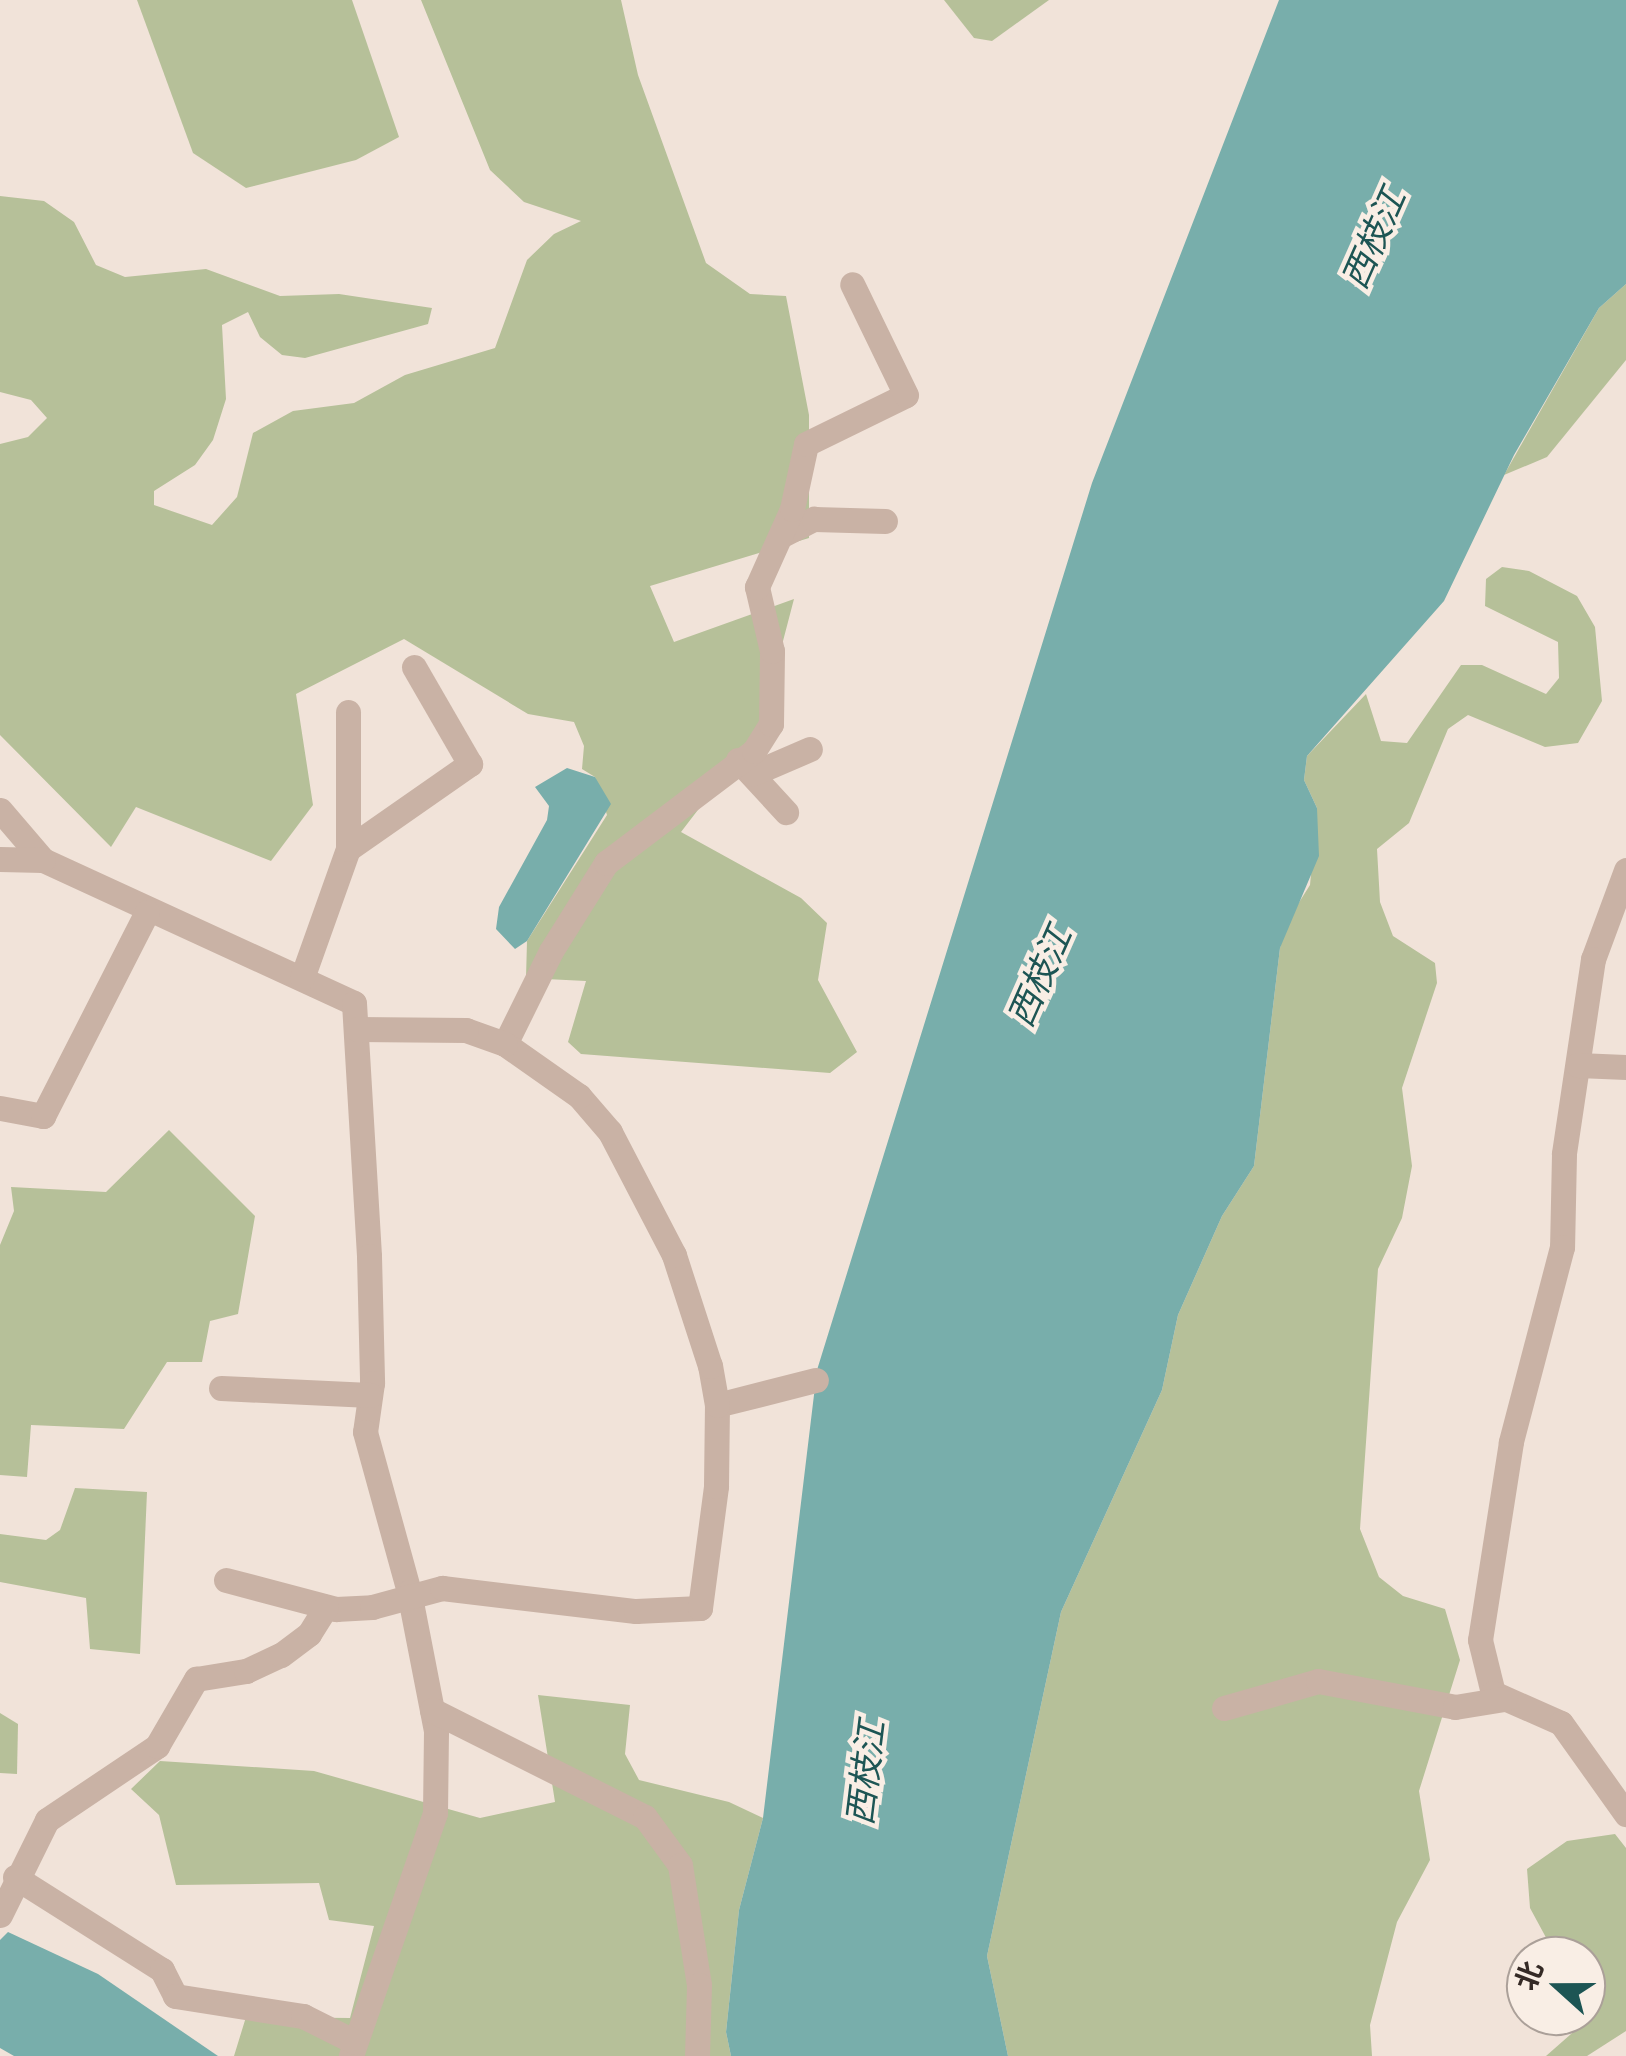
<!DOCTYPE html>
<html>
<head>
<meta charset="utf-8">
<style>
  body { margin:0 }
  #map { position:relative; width:1626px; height:2056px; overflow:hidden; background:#f1e3d9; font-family:"Roboto Condensed","Noto Sans SC",sans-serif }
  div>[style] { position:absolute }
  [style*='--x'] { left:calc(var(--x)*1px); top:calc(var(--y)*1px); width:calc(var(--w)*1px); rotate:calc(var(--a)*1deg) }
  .green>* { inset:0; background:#b6c099 }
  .water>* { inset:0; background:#78aeab }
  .minor>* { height:25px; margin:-12.5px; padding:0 12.5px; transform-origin:12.5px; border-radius:12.5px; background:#c9b2a5 }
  span { translate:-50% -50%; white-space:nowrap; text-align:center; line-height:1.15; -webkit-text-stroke:9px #f9eee5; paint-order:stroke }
  .water-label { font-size:35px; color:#1d5554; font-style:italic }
  .north { position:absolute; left:1506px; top:1936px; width:100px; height:100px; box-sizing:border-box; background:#f9eee5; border:2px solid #aba099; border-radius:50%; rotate:291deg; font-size:28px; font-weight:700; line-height:40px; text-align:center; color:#352a26 }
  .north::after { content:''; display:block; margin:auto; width:35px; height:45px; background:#1d5554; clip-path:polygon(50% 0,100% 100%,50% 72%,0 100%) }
</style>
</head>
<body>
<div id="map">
  <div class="green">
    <i style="clip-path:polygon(137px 0,352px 0,399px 137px,356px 160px,246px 188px,193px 153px)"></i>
    <i style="clip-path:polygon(421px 0,621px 0,638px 75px,706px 263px,750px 294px,786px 296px,809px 415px,809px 538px,650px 586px,674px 642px,794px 599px,760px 729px,681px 832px,801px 898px,827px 923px,818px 980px,857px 1052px,830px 1073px,581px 1054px,568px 1042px,586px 981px,526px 978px,527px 941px,607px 815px,595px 777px,582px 769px,584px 746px,574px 722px,528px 714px,404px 639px,296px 694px,313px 805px,271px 861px,136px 807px,111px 847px,0 735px,0 444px,28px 437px,47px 418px,31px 400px,0 392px,0 196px,44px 201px,74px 222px,96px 265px,125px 277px,206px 269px,280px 296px,339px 294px,432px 308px,428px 324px,305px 358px,282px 355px,260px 337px,248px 312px,222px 325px,226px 399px,213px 440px,195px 465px,154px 491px,154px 505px,212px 525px,237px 497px,253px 433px,293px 411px,354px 403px,405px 375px,495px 348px,527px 260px,554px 234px,581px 221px,524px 202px,490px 170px)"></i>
    <i style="clip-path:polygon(944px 0,1049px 0,992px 41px,974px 38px)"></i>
    <i style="clip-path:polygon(1626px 284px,1626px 360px,1547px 457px,1504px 475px,1599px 308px)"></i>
    <i style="clip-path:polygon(1502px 567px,1529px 571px,1577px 596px,1595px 627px,1602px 701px,1578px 743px,1545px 747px,1468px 715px,1448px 729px,1409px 823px,1377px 849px,1380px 902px,1393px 936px,1435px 963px,1437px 983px,1402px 1088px,1412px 1166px,1402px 1218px,1378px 1269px,1360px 1529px,1379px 1577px,1403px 1596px,1445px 1609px,1460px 1660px,1419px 1791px,1430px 1860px,1397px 1922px,1370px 2025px,1372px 2056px,1008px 2056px,987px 1956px,1061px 1612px,1162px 1390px,1178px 1315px,1222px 1216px,1254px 1166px,1280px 948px,1286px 923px,1310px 885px,1317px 808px,1304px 780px,1307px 756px,1366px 694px,1381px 741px,1407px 743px,1461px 665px,1482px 665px,1546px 694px,1559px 678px,1558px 642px,1485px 606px,1486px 579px)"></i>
    <i style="clip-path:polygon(169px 1130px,255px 1216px,238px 1314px,210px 1321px,202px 1362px,167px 1362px,124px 1429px,31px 1425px,27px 1477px,0 1475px,0 1245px,14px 1211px,11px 1187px,106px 1192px)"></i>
    <i style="clip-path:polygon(75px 1488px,147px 1492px,140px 1654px,90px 1649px,86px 1598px,0 1582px,0 1534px,46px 1540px,60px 1530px)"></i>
    <i style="clip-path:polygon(538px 1695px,630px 1705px,625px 1754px,639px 1780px,729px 1802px,763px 1818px,739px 1910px,726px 2032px,731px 2056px,234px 2056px,246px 2017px,350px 2018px,374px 1926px,329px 1920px,319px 1883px,176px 1885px,159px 1815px,131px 1789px,160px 1761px,314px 1771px,480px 1818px,555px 1802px)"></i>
    <i style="clip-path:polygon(0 1713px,18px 1724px,17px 1774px,0 1773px)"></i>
    <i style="clip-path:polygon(1615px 1834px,1626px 1848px,1626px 2031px,1587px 2056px,1546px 2056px,1579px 2027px,1578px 2016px,1586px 2016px,1586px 1956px,1556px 1956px,1530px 1908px,1527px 1869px,1567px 1841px)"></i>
  </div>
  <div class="water">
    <i style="clip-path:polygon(1279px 0,1626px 0,1626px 284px,1599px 308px,1514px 455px,1444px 601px,1307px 756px,1304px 780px,1317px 808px,1319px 856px,1280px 948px,1254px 1166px,1222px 1216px,1178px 1315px,1162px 1390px,1061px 1612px,987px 1956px,1008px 2056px,731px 2056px,726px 2032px,739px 1910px,763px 1818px,817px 1370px,1092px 483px)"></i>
    <i style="clip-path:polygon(567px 768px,595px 777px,611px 804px,527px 941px,515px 949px,496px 929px,499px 907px,547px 820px,549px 806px,535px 787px)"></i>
    <i style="clip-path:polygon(8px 1932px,98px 1974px,218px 2056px,14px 2056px,0 2048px,0 1940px)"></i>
  </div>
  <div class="minor">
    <i style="--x:782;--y:535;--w:36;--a:-27"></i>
    <i style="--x:814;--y:519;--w:71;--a:1.6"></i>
    <i style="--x:738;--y:760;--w:71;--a:47.3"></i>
    <i style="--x:752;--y:774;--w:63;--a:-23.3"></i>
    <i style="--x:0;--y:810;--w:66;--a:49.3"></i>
    <i style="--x:43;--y:860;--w:342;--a:24.7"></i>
    <i style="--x:354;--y:1003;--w:253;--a:86.6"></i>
    <i style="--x:369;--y:1256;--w:127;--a:88.6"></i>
    <i style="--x:372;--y:1383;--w:49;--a:98.1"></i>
    <i style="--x:365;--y:1432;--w:166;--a:74.6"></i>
    <i style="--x:409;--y:1592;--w:142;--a:79"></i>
    <i style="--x:436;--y:1731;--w:82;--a:90.7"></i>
    <i style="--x:435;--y:1813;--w:257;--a:109.1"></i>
    <i style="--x:348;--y:849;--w:149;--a:-34.9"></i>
    <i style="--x:470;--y:764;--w:112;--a:-120"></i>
    <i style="--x:0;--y:859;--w:43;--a:1.3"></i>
    <i style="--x:1626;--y:870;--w:95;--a:110.3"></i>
    <i style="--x:1593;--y:959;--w:197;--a:98.5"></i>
    <i style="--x:1564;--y:1154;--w:93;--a:91.2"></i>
    <i style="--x:1562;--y:1247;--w:202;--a:104.7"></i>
    <i style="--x:1511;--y:1442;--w:200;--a:98.9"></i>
    <i style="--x:1480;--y:1640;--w:55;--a:76.2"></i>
    <i style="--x:1493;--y:1693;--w:74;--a:23.8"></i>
    <i style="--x:1561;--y:1723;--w:112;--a:54.5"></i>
    <i style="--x:302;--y:978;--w:137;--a:-70.4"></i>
    <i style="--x:348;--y:849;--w:137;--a:-90"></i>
    <i style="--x:505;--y:1044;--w:104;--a:-63.7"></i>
    <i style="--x:551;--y:951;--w:104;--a:-58"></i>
    <i style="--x:606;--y:863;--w:186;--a:-37.1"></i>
    <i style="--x:754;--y:751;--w:32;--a:-58"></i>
    <i style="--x:771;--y:724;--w:73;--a:-89.2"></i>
    <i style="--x:772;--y:651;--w:66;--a:-103.2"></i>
    <i style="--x:757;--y:587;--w:85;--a:-65.8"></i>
    <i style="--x:792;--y:509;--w:66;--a:-77.8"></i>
    <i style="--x:806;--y:444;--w:111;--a:-26.1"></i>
    <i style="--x:906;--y:395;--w:123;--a:-115.9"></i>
    <i style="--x:1578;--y:1065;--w:48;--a:2.4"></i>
    <i style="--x:0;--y:1108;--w:44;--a:10.5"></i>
    <i style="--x:43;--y:1116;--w:229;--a:-63"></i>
    <i style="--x:221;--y:1388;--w:149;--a:2.7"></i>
    <i style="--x:717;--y:1405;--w:102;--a:-14.2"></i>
    <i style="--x:226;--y:1580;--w:114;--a:14.8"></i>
    <i style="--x:336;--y:1609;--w:36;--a:-3"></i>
    <i style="--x:372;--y:1607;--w:73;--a:-15.2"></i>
    <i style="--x:442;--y:1588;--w:195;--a:6.8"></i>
    <i style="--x:636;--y:1611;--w:64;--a:-2.7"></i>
    <i style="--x:700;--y:1608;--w:123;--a:-82.5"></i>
    <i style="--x:716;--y:1486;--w:81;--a:-89.3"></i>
    <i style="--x:717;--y:1405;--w:40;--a:-100"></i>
    <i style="--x:710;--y:1366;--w:117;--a:-108"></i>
    <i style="--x:674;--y:1255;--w:139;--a:-117.5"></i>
    <i style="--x:610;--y:1132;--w:48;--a:-130.7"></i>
    <i style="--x:579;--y:1096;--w:90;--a:-144.9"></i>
    <i style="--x:505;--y:1044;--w:41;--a:-160.3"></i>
    <i style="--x:466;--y:1030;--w:109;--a:-179.5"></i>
    <i style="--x:1224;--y:1708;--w:98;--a:-16"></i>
    <i style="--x:1318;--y:1681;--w:139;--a:10.7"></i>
    <i style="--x:1455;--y:1707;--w:50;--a:-9.3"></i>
    <i style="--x:432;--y:1710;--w:238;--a:26.7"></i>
    <i style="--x:645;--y:1817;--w:59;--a:53.9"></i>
    <i style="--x:680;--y:1865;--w:121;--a:81"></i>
    <i style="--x:699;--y:1985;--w:71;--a:91.6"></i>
    <i style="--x:15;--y:1877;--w:174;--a:32.3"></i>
    <i style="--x:162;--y:1970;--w:29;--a:63"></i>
    <i style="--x:175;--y:1996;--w:130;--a:8.9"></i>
    <i style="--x:303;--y:2016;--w:58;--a:26.6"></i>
    <i style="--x:0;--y:1915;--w:106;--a:-63.7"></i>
    <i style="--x:47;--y:1820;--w:133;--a:-33.9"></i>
    <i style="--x:157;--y:1746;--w:78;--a:-59.8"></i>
    <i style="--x:196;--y:1679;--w:51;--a:-9.1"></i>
    <i style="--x:246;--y:1671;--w:38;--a:-25"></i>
    <i style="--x:281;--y:1655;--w:35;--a:-37"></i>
    <i style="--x:309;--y:1634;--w:32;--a:-58"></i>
  </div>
  <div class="water-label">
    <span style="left:1375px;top:239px;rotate:-66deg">西枝江</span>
    <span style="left:1041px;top:977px;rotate:-66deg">西枝江</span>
    <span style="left:867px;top:1773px;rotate:-83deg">西枝江</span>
  </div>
  <div class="north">北</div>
</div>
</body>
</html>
